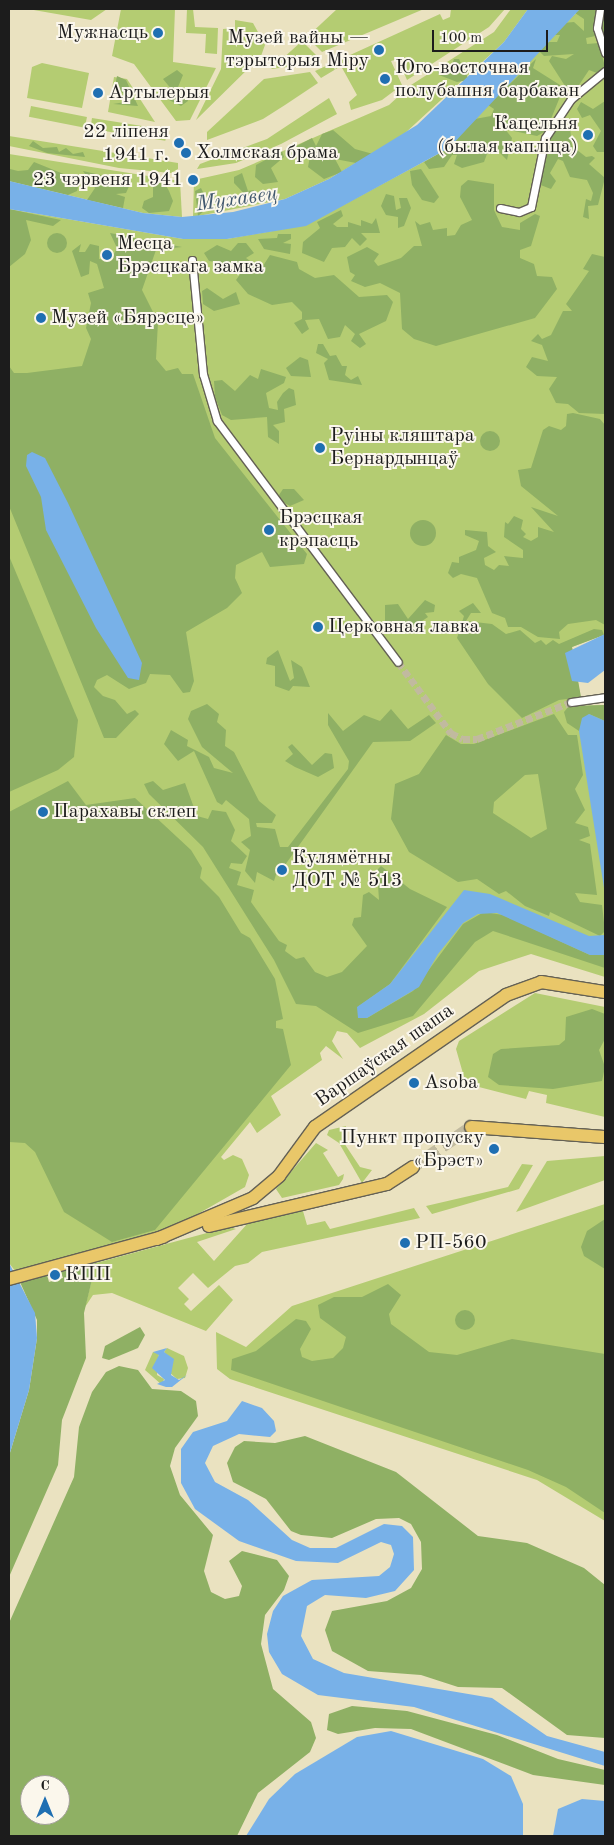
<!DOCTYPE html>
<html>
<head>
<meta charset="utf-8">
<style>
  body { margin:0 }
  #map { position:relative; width:614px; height:1845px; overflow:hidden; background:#eae2c0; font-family:"Old Standard TT",serif }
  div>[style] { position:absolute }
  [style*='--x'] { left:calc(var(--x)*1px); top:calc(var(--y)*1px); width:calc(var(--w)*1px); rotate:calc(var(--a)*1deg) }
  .green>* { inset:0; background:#b4cc72; transform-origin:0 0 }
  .forest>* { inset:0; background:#8fb064 }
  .round { border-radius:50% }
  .water>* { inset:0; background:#78b1e8 }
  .street-tunnel>* { height:7px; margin-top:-3.5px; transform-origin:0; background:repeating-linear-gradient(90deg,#c1ba9f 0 7px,transparent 0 10.5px) }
  .highway-tunnel>* { height:12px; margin-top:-6px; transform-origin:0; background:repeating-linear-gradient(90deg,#c1ba9f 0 12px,transparent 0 18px) }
  .roads { filter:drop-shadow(1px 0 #646155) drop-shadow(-1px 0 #646155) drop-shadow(0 1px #646155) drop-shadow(0 -1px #646155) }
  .street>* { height:7px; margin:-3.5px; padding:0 3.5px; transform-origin:3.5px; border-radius:3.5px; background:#fff }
  .highway>* { height:12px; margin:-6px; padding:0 6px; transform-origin:6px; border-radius:6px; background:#e9c769 }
  .dots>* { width:14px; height:14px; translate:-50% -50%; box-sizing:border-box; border:2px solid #fbf7ec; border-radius:50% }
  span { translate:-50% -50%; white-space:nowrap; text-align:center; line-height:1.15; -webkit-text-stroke:4px #fbf7ec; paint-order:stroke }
  .poi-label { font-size:20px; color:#1c1c1c }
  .right { translate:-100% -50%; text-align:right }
  .left { translate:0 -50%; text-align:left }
  .street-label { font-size:20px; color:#1c1c1c }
  .water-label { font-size:21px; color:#41586e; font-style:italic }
  .frame { position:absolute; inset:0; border:10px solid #1c1c1c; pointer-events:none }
  .north { position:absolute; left:20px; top:1775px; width:50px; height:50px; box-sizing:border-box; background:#fbf7ec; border:1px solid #a29f99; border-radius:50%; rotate:0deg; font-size:14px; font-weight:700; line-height:20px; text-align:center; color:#1c1c1c }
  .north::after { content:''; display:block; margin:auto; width:18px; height:22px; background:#1f6fb2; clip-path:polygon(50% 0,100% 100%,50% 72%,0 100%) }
  .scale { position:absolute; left:432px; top:30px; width:116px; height:22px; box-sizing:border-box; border:2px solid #1c1c1c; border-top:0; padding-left:6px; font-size:15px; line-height:18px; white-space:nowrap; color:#1c1c1c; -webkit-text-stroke:4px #fbf7ec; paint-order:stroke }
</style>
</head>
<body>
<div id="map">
  <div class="green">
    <i style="clip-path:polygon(28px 9px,107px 9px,91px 20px)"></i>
    <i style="clip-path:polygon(121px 9px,175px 9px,173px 62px,216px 68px,190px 120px,176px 121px,134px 64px,112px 56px)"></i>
    <i style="clip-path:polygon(187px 9px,193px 9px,195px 27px,218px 28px,217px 54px,205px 53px,206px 34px,186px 33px)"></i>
    <i style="clip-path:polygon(337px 9px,424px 9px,322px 52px,307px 37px)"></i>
    <i style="clip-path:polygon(451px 9px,505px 9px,489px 27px,407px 80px,398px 59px,391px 61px,402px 85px,382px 100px,351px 110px,349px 102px,357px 95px,341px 66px,321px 78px,315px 71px,440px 14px,443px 20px,450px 17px)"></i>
    <i style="clip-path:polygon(511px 9px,528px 9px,504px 42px,403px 135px,329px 179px,285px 199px,193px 217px,194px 180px,239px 170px,389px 105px,411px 85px,494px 32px)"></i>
    <i style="clip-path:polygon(580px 9px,605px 9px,605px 634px,572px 647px,582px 706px,605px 705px,605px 977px,531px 954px,479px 971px,424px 1014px,360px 1048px,347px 1033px,337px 1031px,332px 1041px,343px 1059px,326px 1046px,320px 1053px,322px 1060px,271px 1096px,281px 1115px,257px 1133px,250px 1122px,221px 1157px,224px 1160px,233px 1155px,242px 1159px,249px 1175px,245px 1187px,168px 1231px,16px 1272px,9px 1263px,9px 209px,183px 239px,227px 239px,306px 225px,442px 152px)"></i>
    <i style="clip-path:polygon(235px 20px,253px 23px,265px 45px,261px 56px,196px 120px,221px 69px,223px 29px,235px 28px)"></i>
    <i style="clip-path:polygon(302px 41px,317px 56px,296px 66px,271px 69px)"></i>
    <i style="clip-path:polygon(42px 63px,89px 73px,82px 108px,27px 98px,32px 67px)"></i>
    <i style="clip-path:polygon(310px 72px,318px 83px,285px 105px,263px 119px,207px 140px,207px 132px,264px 79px)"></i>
    <i style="clip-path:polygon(114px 77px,127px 79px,155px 122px,108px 112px)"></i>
    <i style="clip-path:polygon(329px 98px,337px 114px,281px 144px,236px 163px,197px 169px,200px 164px,267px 139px)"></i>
    <i style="left:31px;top:106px;width:57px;height:11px;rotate:11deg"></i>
    <i style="left:92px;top:118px;width:76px;height:11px;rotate:9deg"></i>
    <i style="clip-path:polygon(9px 136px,178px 163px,178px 169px,171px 173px,119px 168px,9px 146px)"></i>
    <i style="clip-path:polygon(9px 154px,180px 181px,182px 217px,143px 213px,9px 181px)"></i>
    <i style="clip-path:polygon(535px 993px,605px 1007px,605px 1117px,546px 1103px,547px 1095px,529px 1091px,526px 1099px,475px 1086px,464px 1077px,456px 1049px,459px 1041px)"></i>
    <i style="clip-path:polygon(346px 1126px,344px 1143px,360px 1167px,372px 1170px,362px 1183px,339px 1143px,327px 1135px,329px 1130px)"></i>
    <i style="clip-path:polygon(316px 1143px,328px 1150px,323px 1153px,338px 1177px,344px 1174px,343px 1179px,339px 1185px,282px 1198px,276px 1189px)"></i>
    <i style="clip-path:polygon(605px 1156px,605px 1180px,516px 1212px,547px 1161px)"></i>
    <i style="clip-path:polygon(522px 1164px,533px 1165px,519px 1189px,432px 1214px,426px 1206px,508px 1187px)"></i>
    <i style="clip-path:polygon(605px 1204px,605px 1521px,537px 1480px,230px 1379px,217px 1369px,216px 1332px,246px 1347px,292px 1306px)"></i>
    <i style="clip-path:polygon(414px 1208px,420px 1218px,262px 1252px,248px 1263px,235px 1266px,208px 1288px,193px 1273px,178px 1288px,189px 1299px,184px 1304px,191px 1311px,219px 1285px,233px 1300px,206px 1331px,112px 1293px,93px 1295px,85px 1307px,96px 1263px,229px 1227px,236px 1229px,197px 1242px,214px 1261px,248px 1223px,303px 1211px,307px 1225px,325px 1221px,330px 1229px)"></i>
    <i style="clip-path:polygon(167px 1348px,184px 1356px,188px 1368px,185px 1378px,177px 1379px,169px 1372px,173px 1363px,164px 1352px)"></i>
    <i style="clip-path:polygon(153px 1352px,159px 1353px,157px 1375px,164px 1379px,162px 1385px,145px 1370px)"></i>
  </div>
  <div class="forest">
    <i style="clip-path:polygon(580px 9px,605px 9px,605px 34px,586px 38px,587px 44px,599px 43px,605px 67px,597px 73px,589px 70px,577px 88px,567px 89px,549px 61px,552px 56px,566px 59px,574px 54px,544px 56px,538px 50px,545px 42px,557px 42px,560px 35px,551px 35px,563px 23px,574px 22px,584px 31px,584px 19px,575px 13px)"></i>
    <i style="clip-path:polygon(454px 59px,459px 59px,469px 80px,457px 82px,439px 75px,437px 70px,452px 65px)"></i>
    <i style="clip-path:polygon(536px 59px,533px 68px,560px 85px,562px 92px,546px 131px,537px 136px,505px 129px,512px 138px,507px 160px,498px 151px,487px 154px,484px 162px,462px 168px,454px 164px,457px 155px,452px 155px,444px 167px,429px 169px,424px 162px,449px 148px,475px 119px,491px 116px,494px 109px,488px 105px)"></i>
    <i style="clip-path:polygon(177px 70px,183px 75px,176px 92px,186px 93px,188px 101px,181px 106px,161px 96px,172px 90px,163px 79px)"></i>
    <i style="clip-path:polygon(117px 76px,126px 80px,138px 106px,113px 104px,131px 101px,115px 86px)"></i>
    <i style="clip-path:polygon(605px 101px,605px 152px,597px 152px,593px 146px,601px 131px,590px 115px,582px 118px,577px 109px,581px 102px,593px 109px)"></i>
    <i style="clip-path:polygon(558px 125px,570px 128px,572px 146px,586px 157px,592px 156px,595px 158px,589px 164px,605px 178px,598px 205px,588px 206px,589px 219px,583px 217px,586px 199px,591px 201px,593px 193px,587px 180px,570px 177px,563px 161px,558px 159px,550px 173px,556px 181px,551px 189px,538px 184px,546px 143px)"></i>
    <i style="clip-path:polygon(333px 130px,355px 149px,373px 154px,356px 163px,335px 159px,342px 172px,324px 179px,308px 167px,311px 151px,291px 149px,312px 138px,316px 146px,322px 134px)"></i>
    <i style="clip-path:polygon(33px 141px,43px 148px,57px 147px,59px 152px,66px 148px,73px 154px,83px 152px,85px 157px,47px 153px,29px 146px)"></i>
    <i style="clip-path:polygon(282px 151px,284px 157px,271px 168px,278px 182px,263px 184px,255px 177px,256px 165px)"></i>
    <i style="clip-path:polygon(34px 162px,71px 177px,79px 184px,77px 191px,68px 195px,9px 181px,9px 163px,10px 169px,18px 171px,28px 170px)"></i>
    <i style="clip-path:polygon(421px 169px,439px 197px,434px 203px,422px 200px,412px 185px,410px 171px)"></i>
    <i style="clip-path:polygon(83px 171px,131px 182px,126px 193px,116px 194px,125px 197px,123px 208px,87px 200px,95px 188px)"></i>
    <i style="clip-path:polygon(242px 173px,248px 191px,254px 190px,260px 198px,254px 204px,234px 183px,234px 177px)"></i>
    <i style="clip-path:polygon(468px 180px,494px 184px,494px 210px,502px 227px,520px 230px,520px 223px,535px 214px,540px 216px,531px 246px,520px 250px,520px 258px,534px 264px,537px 276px,552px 277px,557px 289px,535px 318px,436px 346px,414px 339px,402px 329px,400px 293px,380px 283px,365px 287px,351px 281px,355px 275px,350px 272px,347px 257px,367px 247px,379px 254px,374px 261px,378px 266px,401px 258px,414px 246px,422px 246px,415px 221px,420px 225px,430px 222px,433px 230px,447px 228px,447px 236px,455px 235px,461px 225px,472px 220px,460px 197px,461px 186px)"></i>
    <i style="clip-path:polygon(153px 181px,164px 182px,169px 191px,173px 201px,169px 211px,149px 213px,142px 208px,144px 201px,153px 197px)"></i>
    <i style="clip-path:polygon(201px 188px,210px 206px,198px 216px,195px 191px)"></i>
    <i style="clip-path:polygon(386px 194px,394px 196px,396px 210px,401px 208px,399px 198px,407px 198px,411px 208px,404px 226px,398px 228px,398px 217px,386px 215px,381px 206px)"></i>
    <i style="clip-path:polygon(9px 209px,61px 220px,53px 226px,26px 220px,31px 240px,25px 254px,9px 267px)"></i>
    <i style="clip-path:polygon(341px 210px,343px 216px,333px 224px,337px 227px,348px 227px,348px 222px,361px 226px,361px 220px,372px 224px,376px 218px,380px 233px,361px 233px,367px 239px,360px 246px,352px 238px,345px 247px,332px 248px,324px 262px,302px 253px,303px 242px,320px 228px,317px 222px)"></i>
    <i class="round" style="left:47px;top:233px;width:20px;height:20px"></i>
    <i style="clip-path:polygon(110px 233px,182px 247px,156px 250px,142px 290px,158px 322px,156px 359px,166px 371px,178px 368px,182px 374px,193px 374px,215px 438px,307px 554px,304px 564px,270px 567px,262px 552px,236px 565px,235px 578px,242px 593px,227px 608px,186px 632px,194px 681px,190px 692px,183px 693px,170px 675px,150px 674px,146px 683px,129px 689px,107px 675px,97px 680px,94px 687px,103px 696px,115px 700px,127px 714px,135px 710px,139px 714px,116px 738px,104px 738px,9px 506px,9px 366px,14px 373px,27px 373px,82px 366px,91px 339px,86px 328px,91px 303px,88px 293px,104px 288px,97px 264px,90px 261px,89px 274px,81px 277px,72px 251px,81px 244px,79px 252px,85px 252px,90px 244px,99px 246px,99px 259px,111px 260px,117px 248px)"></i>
    <i style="clip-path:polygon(278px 234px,291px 234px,291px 239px,283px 243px,291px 244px,290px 254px,264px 249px,258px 239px,277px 238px)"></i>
    <i style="clip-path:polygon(238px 243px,246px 243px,254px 253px,246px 258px,261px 269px,270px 255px,297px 262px,299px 269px,315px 278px,334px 275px,359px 297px,387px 295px,393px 302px,386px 321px,359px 334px,366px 344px,360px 348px,351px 341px,355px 334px,345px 325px,340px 337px,328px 339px,319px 319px,305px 320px,309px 329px,302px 334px,294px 323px,302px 319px,302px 312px,292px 302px,272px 305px,248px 294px,236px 280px,241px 273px,232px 264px,209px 261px,204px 253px,217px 245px,231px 251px)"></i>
    <i style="clip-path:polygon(592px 254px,605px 257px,605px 414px,579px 413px,568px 404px,556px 403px,549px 389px,557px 377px,537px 376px,526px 367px,532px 357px,548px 361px,542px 345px,531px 341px,538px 334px,542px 339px,551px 335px,563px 311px,572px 311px,566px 304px,589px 271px,583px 269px)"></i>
    <i style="clip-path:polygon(207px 288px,223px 299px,236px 292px,240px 304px,214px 311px,203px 304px,202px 291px)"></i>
    <i style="clip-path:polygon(318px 344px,323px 344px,330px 356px,336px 355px,342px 366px,347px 366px,345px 375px,351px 380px,358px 376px,362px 385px,329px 380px,324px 363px,328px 359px,316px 353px)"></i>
    <i style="clip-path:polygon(300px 357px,308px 360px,311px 377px,291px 376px,286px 368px)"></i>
    <i style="clip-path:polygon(261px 369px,286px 377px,284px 383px,266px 393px,269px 408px,278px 410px,277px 402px,283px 393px,289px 388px,294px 390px,296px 405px,284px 409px,285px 422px,273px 425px,279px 431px,279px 444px,268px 437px,267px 417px,231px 420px,222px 415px,215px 397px,214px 381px,222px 380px,235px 391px,250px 375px,258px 379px)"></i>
    <i style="clip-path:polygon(573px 413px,600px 419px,605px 425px,605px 625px,596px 620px,568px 624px,559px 632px,560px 639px,538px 637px,521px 627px,508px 627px,505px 618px,492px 613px,477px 578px,461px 574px,453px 578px,448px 573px,452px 562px,459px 563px,459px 557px,476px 550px,479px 541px,465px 535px,465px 530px,487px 532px,488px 546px,496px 552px,484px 558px,485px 565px,494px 570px,499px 565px,509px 566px,504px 556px,523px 558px,523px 550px,504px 537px,505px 522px,508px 524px,514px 516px,523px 520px,521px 529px,526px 534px,523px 537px,531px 541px,538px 537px,538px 527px,554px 532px,531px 507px,558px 516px,521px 486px,518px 470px,531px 468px,543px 430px,549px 426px,561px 430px,566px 426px,567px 414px)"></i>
    <i class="round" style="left:480px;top:431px;width:20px;height:20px"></i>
    <i style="clip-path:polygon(283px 489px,294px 489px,304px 500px,290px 506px,281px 501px,279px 495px)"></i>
    <i class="round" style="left:410px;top:520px;width:26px;height:26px"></i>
    <i style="clip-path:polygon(9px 556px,78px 720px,74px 757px,58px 770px,9px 792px)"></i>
    <i style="clip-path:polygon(425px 600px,435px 605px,434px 612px,425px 613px,428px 617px,404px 633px,402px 626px,385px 624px,385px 605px,398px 604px,408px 619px)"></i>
    <i style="clip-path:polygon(473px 603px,481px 613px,471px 613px,466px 621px,492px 624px,506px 634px,520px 630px,535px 643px,541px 640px,546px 645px,553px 640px,559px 644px,594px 629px,602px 630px,604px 635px,572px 647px,581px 697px,559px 700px,522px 718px,488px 684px,457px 638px,464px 616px,459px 611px)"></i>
    <i style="clip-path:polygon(278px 650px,290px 681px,294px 678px,291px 660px,302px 667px,310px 687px,293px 686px,289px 691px,275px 686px,275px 666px,266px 664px,267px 658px)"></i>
    <i style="clip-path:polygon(207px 704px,219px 714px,217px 722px,226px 730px,225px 746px,234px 752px,259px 801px,276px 815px,272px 823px,256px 823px,257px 827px,275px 829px,280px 847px,288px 847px,348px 769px,349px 761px,328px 725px,328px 713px,343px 731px,364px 715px,380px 721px,391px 709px,408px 729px,429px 715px,436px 723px,410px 741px,373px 742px,285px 865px,278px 868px,274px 881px,257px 872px,255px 883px,245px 871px,250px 850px,241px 842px,251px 836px,249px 819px,226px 800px,222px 805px,217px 802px,194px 751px,178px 761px,164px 744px,171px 730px,188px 740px,187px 746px,209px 757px,214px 768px,233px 773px,202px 747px,188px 719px,191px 711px)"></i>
    <i style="clip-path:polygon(605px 705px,605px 721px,589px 714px,579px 731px,567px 723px,564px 712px,569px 706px)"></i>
    <i style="clip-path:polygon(evenodd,554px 714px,568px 735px,577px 735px,583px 775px,575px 789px,585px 810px,575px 823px,588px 827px,590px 836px,579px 840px,590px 844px,597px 895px,575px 893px,580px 902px,602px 905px,605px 931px,600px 936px,550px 912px,549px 916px,525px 906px,506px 891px,499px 894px,477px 879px,458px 882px,409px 852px,391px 819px,395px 784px,419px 774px,446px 735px,461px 744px,474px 744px,554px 714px,538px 774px,547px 829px,531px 838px,493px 813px,494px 802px,525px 775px,538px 774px)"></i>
    <i style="clip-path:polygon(292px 744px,312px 765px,325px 753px,332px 754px,334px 768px,318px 777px,295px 767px,285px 761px,293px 754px,288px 747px)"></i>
    <i style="clip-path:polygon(68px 781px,86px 805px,135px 798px,191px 850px,202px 868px,200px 878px,219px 897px,241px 933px,250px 938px,275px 979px,283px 1019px,276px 1021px,276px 1028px,283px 1029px,291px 1065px,155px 1230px,112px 1242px,64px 1212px,35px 1152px,25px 1143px,9px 1142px,9px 812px)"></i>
    <i style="clip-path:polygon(153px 781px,163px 790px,185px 783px,197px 816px,208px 819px,212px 810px,226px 812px,235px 830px,231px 841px,247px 856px,242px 864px,231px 863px,229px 868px,241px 872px,237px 885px,254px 890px,251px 902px,279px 941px,287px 945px,285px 951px,296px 959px,304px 957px,315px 972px,327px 977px,342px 972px,367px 946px,352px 925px,354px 918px,361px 917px,363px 895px,369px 892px,379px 900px,377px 870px,381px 866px,410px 889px,447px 907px,390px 984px,359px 1006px,358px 1018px,367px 1018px,413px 991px,463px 924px,484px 912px,503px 915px,590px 955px,605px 955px,605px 968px,493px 931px,475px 942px,413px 1016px,358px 1033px,316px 1006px,296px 1004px,274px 960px,203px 847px,149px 794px,144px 784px)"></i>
    <i style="clip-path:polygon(592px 1009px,605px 1014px,605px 1039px,599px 1050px,605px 1067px,602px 1081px,553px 1089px,499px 1085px,488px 1077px,493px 1054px,501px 1049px,559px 1045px,565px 1040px,566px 1017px)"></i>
    <i style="clip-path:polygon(605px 1219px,605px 1269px,584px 1256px,581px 1247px,587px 1231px)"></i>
    <i style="clip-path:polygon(96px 1263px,84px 1313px,86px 1358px,62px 1420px,58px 1465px,9px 1577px,9px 1456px,29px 1390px,37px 1338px,37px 1320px,20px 1282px,47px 1275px,49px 1282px,63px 1278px,61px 1272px)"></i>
    <i style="clip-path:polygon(388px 1284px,401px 1295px,389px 1314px,391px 1324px,429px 1352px,457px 1355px,512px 1339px,605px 1354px,605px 1513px,566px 1487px,528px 1470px,231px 1370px,232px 1359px,256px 1351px,296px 1319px,306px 1321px,311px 1329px,300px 1349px,302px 1357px,312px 1361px,333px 1358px,343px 1348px,346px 1337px,320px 1318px,318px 1305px,334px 1297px,362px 1297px)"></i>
    <i class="round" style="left:455px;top:1310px;width:20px;height:20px"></i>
    <i style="clip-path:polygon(140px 1327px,145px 1335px,138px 1348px,109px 1360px,102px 1358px,105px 1346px)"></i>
    <i style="clip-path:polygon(evenodd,119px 1366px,138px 1370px,152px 1389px,181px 1391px,196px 1401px,198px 1416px,175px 1448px,170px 1466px,180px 1495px,213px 1535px,204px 1571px,211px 1592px,225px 1599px,239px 1596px,242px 1586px,229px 1561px,242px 1551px,277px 1560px,289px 1576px,284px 1590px,265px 1615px,261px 1644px,273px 1689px,311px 1722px,316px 1738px,310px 1752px,258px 1793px,237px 1836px,9px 1836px,9px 1623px,74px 1477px,79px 1427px,92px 1392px,106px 1372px,119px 1366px,30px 1785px,60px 1785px,60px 1815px,30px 1815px,30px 1785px)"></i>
    <i style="clip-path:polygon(305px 1436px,396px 1472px,478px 1536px,527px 1543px,584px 1568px,605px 1585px,605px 1738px,567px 1735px,502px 1688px,458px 1687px,421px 1675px,368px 1671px,332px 1651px,325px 1630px,332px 1611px,387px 1601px,411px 1588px,422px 1569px,421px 1542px,411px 1524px,399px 1518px,376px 1519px,332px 1538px,301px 1535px,291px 1531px,266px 1499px,233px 1482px,227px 1463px,235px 1447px,244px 1441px,275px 1443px)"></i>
    <i style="clip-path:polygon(352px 1706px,407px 1711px,497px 1735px,558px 1759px,605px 1770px,605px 1785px,533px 1775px,411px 1729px,375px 1728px,338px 1734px,327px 1730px,329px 1714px)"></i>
  </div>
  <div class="water">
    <i style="clip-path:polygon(528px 9px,580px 9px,449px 148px,306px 226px,227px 239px,183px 239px,9px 209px,9px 181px,143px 213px,182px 217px,233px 212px,285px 199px,329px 179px,417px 125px,504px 42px)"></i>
    <i style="clip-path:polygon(32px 452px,45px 458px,68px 503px,142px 663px,139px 680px,128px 678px,96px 628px,46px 530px,41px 497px,26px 466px,27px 455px)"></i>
    <i style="clip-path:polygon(605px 634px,605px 670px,588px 683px,572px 681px,565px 653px)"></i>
    <i style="clip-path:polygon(589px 714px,605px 721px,605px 894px,579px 731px,582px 718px)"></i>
    <i style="clip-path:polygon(464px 890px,490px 894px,589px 936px,605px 935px,605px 955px,590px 955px,497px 913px,478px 914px,463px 923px,438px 954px,419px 987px,367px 1018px,358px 1018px,357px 1007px,390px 984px)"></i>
    <i style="clip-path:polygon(9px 1263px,35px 1313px,37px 1338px,29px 1390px,9px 1456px)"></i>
    <i style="clip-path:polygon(167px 1348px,164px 1352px,174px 1359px,171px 1375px,179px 1380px,187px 1375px,172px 1387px,166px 1387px,157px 1384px,165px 1380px,152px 1368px,159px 1355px,153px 1352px)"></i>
    <i style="clip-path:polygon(242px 1401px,262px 1408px,274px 1421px,276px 1431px,270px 1437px,239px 1434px,213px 1446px,205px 1463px,215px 1482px,248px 1500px,292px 1540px,310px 1548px,336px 1548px,384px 1524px,402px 1526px,413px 1537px,414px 1570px,395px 1591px,366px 1598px,325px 1595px,307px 1606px,301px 1636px,313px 1659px,344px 1673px,492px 1698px,547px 1736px,605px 1752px,605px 1766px,414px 1707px,318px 1695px,282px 1674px,269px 1652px,267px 1634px,273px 1611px,283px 1596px,312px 1580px,379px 1576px,390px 1567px,394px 1554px,391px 1545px,381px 1542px,338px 1563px,296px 1561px,239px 1541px,195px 1509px,181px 1483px,181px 1449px,193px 1432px,227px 1421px)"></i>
    <i style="clip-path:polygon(391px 1731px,483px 1759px,511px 1776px,523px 1804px,523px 1836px,246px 1836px,269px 1799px,295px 1774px,357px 1737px)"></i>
    <i style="clip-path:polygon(582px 1799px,605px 1801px,605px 1836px,553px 1836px,558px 1809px)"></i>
  </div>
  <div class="street-tunnel">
    <i style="--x:398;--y:662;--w:89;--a:53.3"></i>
    <i style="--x:451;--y:733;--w:13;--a:27"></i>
    <i style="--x:463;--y:739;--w:14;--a:0"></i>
    <i style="--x:477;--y:739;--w:101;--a:-21.5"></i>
  </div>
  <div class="highway-tunnel">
    <i style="--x:413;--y:1167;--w:70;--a:-34.6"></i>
  </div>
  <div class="roads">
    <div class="street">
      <i style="--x:600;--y:9;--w:19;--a:99"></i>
      <i style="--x:597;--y:28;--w:26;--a:72"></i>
      <i style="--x:500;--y:208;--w:19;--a:12"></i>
      <i style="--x:519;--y:212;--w:13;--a:-23"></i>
      <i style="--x:531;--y:207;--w:70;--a:-78.5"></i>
      <i style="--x:545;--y:138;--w:47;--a:-56.3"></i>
      <i style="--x:571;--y:99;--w:44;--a:-39.5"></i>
      <i style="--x:192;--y:260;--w:115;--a:84.5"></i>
      <i style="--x:203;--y:374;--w:49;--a:73.4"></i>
      <i style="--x:217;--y:421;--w:301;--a:53.1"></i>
      <i style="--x:571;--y:702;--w:34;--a:-8"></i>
    </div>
    <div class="highway">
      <i style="--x:471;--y:1127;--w:134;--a:4.3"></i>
      <i style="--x:209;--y:1226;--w:183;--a:-13.3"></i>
      <i style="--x:387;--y:1184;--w:31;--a:-33"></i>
      <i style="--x:157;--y:1239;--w:104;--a:-23.1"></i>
      <i style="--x:253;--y:1198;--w:34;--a:-40"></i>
      <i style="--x:279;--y:1176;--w:61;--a:-53.7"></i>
      <i style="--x:315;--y:1127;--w:232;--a:-34.6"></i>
      <i style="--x:506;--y:995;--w:37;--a:-20"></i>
      <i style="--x:541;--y:982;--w:65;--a:8.9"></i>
      <i style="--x:9;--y:1279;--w:160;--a:-15.3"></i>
    </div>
  </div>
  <div class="dots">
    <i style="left:158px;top:33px;background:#1f6fb2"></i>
    <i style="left:379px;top:50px;background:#1f6fb2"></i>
    <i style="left:385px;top:79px;background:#1f6fb2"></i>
    <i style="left:98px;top:93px;background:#1f6fb2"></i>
    <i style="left:588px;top:135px;background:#1f6fb2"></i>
    <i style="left:179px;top:143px;background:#1f6fb2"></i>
    <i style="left:186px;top:153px;background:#1f6fb2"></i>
    <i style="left:193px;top:180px;background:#1f6fb2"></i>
    <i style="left:107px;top:255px;background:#1f6fb2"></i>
    <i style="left:41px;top:318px;background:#1f6fb2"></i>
    <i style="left:320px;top:448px;background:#1f6fb2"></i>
    <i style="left:269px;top:530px;background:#1f6fb2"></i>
    <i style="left:318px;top:627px;background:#1f6fb2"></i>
    <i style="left:43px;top:812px;background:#1f6fb2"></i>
    <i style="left:282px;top:870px;background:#1f6fb2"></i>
    <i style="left:414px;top:1083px;background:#1f6fb2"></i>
    <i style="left:494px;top:1149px;background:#1f6fb2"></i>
    <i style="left:405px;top:1243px;background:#1f6fb2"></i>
    <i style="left:55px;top:1275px;background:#1f6fb2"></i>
  </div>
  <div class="poi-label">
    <span class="right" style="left:148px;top:33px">Мужнасць</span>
    <span class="right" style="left:369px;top:50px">Музей вайны —<br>тэрыторыя Міру</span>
    <span class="left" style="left:395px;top:80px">Юго-восточная<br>полубашня барбакан</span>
    <span class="left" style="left:108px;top:93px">Артылерыя</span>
    <span class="right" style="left:578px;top:136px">Кацельня<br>(былая капліца)</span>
    <span class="right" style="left:169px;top:144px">22 ліпеня<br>1941 г.</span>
    <span class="left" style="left:196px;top:153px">Холмская брама</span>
    <span class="right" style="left:183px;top:180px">23 чэрвеня 1941</span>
    <span class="left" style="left:117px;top:256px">Месца<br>Брэсцкага замка</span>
    <span class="left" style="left:51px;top:318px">Музей «Бярэсце»</span>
    <span class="left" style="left:330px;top:448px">Руіны кляштара<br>Бернардынцаў</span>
    <span class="left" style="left:279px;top:530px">Брэсцкая<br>крэпасць</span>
    <span class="left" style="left:328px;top:627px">Церковная лавка</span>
    <span class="left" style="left:53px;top:812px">Парахавы склеп</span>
    <span class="left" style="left:292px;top:870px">Кулямётны<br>ДОТ № 513</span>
    <span class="left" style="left:424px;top:1083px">Asoba</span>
    <span class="right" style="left:484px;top:1150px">Пункт пропуску<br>«Брэст»</span>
    <span class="left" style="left:415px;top:1243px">РП-560</span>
    <span class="left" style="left:65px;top:1275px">КПП</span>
  </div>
  <div class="street-label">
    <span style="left:385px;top:1056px;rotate:-35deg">Варшаўская шаша</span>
  </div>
  <div class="water-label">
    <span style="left:237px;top:200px;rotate:-8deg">Мухавец</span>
  </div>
  <div class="frame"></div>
  <div class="north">С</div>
  <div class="scale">100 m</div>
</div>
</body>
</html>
